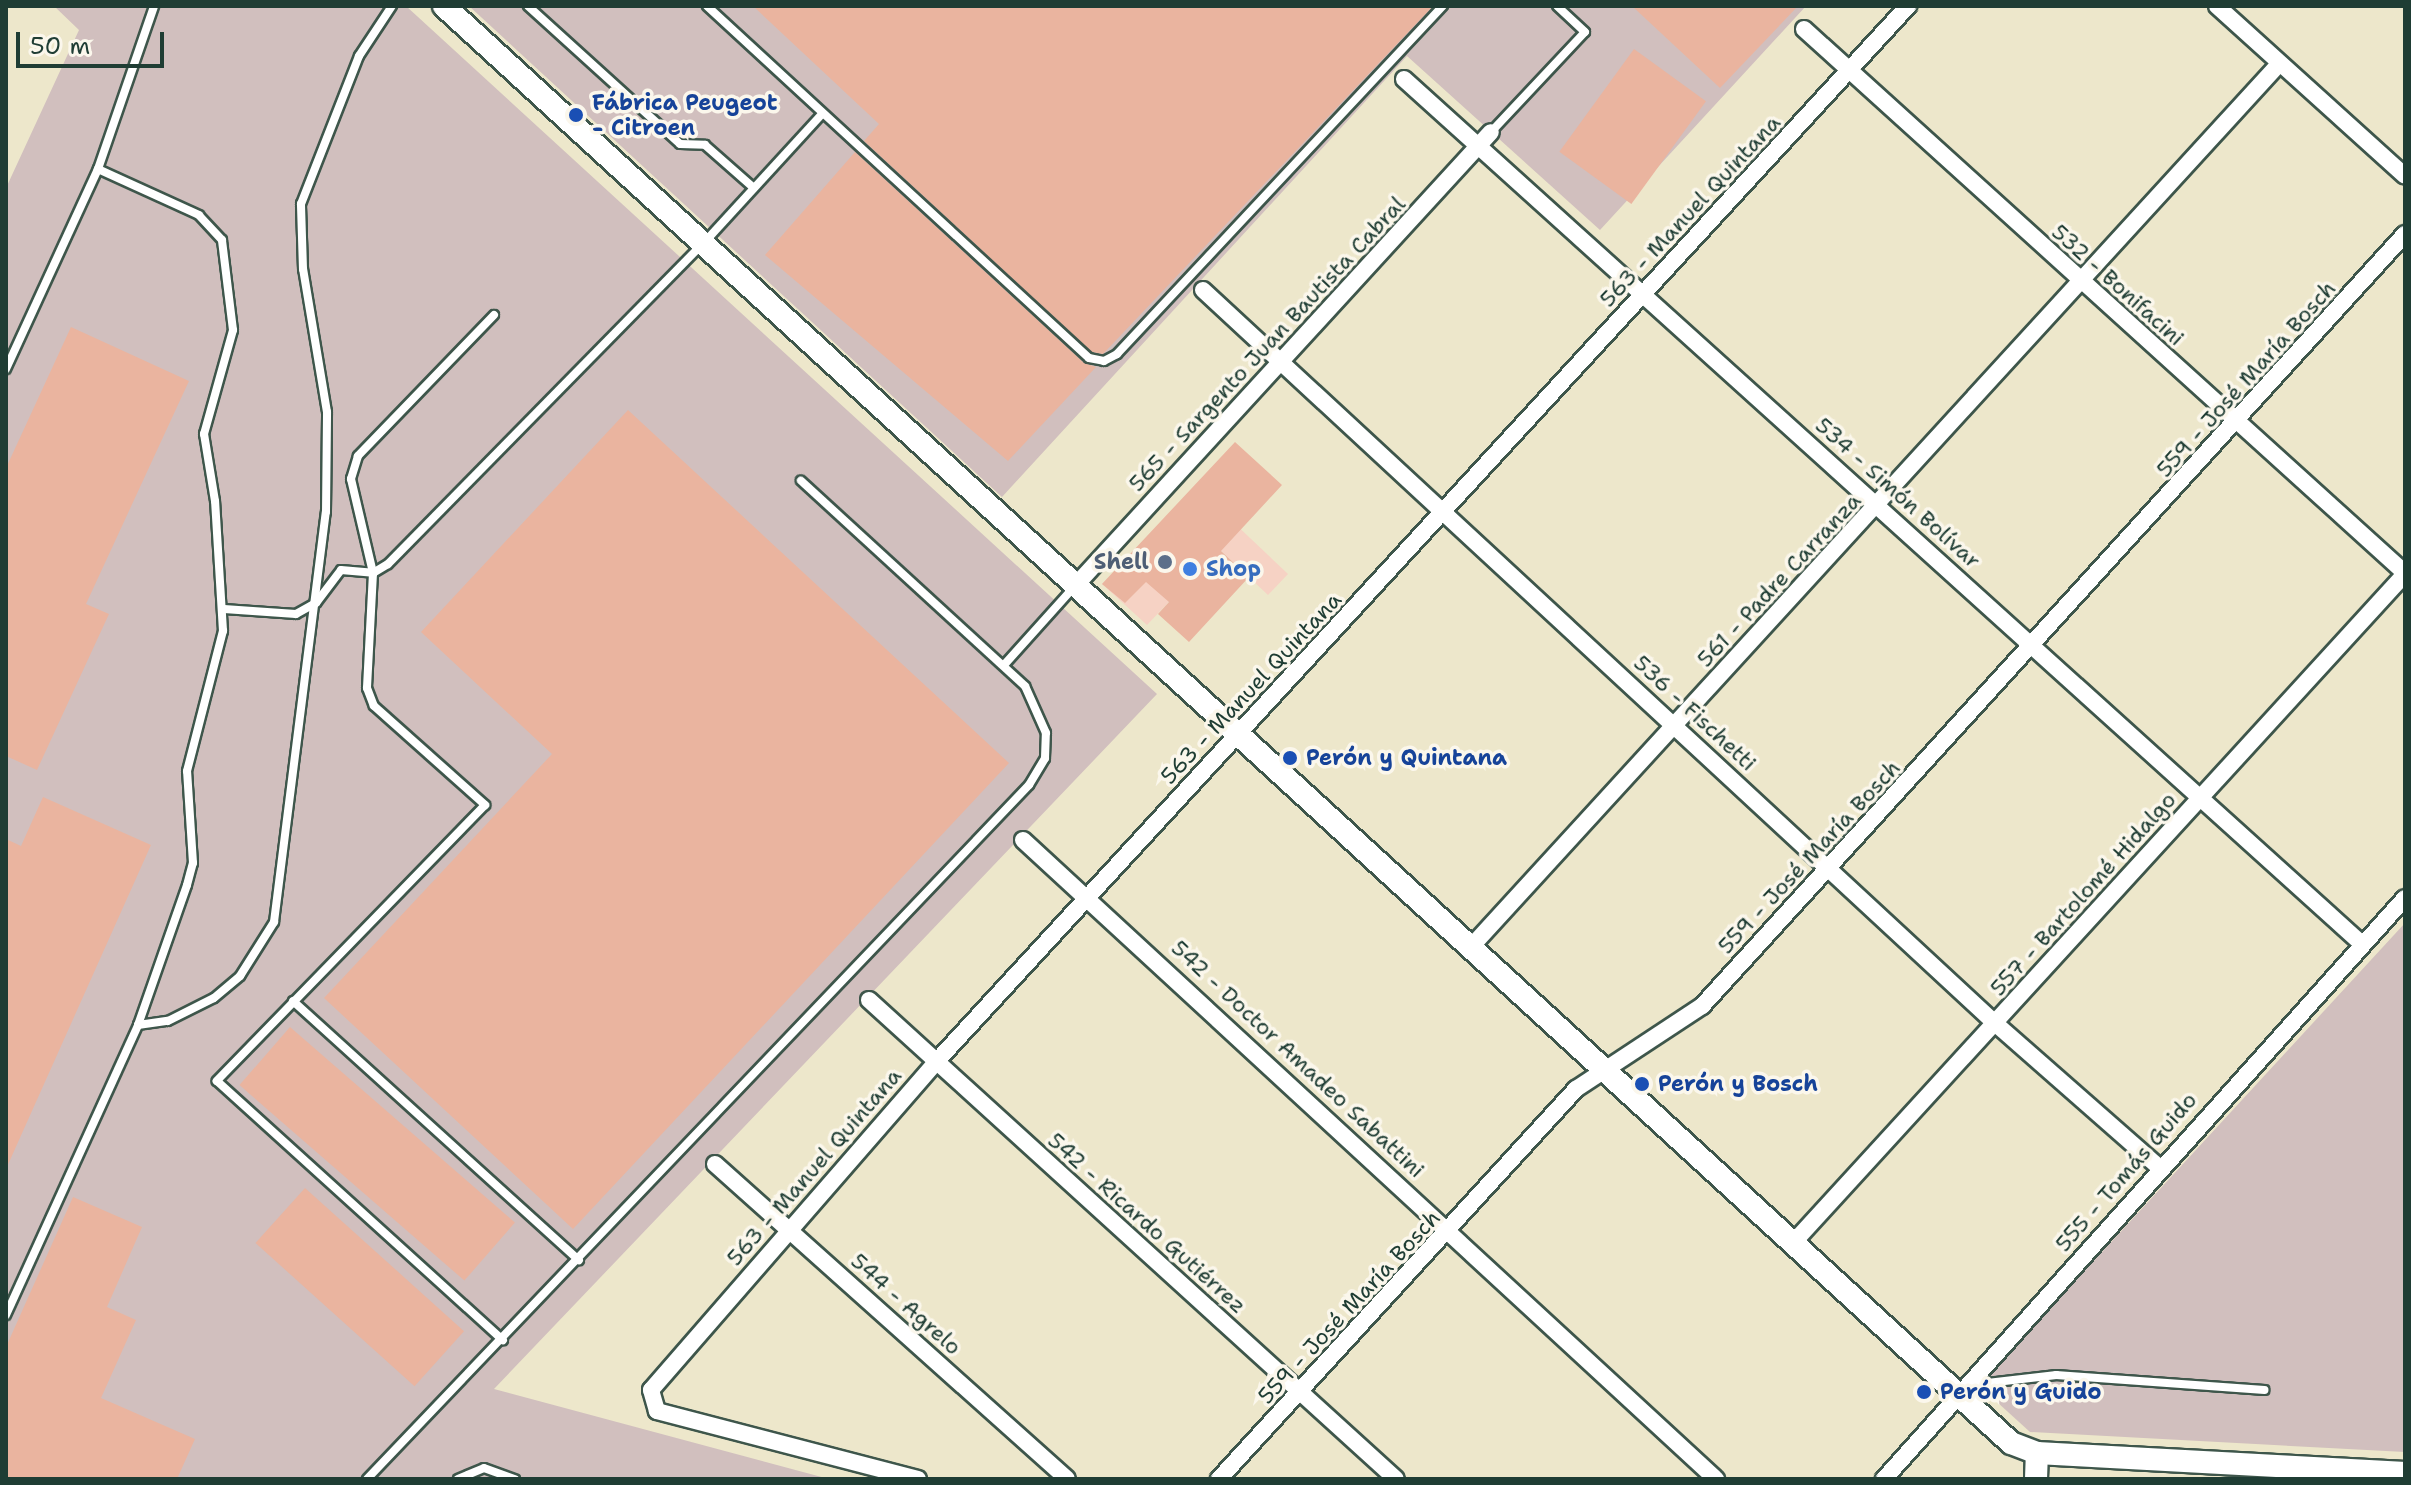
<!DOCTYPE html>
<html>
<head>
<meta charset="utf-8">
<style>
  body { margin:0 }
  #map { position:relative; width:2411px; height:1485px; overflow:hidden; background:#ede7cb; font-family:"Shantell Sans",sans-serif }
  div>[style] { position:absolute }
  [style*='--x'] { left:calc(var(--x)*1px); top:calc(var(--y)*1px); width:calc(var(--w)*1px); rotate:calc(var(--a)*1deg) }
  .built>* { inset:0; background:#f6d2c4 }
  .industrial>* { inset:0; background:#d1bfbe }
  .building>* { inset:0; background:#eab49f; transform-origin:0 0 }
  .roads { filter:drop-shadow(2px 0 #3e564b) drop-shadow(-2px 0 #3e564b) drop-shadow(0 2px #3e564b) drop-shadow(0 -2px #3e564b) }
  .lane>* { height:8px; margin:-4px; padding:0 4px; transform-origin:4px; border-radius:4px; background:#fff }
  .street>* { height:16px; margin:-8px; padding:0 8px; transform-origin:8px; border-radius:8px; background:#fff }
  .secondary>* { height:22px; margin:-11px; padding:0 11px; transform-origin:11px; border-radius:11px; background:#fff }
  .dots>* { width:22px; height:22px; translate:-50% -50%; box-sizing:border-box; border:4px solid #fbf7ec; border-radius:50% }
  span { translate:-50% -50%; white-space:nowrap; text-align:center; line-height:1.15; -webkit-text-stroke:7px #fbf7ec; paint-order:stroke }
  .transit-label { font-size:22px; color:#164399; font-weight:700 }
  .left { translate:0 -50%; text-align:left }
  .street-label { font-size:22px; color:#1f3d34 }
  .service-label { font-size:22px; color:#4e5e75; font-weight:700 }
  .right { translate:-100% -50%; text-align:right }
  .shop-label { font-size:22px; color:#366cbe; font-weight:700 }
  .frame { position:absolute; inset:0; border:8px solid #1f3d34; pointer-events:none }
  .scale { position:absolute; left:16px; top:32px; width:148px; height:36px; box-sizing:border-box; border:4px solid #1f3d34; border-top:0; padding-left:10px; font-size:24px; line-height:28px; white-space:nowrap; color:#1f3d34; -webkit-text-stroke:6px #fbf7ec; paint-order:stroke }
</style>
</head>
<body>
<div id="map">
  <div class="built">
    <i style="clip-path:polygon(1195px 486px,1288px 574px,1268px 595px,1219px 549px,1147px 625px,1102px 584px)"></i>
  </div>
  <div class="industrial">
    <i style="clip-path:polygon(54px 6px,406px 6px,1157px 694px,494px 1389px,829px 1479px,6px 1479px,6px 188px,79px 30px)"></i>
    <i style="clip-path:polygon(469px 6px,1806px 6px,1600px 230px,1407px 56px,1002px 497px)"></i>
    <i style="clip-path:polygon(2405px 923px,2405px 1452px,2030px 1432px,1986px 1392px,1985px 1379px)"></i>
  </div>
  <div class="building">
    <i style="clip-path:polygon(753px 6px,1433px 6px,1103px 354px,1092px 352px,864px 141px,879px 124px)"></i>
    <i style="clip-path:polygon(1632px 6px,1798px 6px,1720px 88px)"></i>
    <i style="left:1634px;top:49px;width:89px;height:127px;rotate:36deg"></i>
    <i style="clip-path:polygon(855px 152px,1084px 363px,1096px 367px,1008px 461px,765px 255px)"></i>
    <i style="clip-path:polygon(71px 327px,189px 381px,86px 604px,109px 614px,37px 770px,6px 756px,6px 468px)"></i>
    <i style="clip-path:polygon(628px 410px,1009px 763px,573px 1229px,324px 998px,552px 754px,421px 632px)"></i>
    <i style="clip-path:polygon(1235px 442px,1282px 485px,1221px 551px,1249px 577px,1189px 642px,1158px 614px,1169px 602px,1146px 582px,1125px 603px,1102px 584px)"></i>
    <i style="clip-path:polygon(43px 797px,151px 845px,6px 1169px,6px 839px,21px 846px)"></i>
    <i style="left:290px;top:1027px;width:298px;height:77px;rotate:41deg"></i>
    <i style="left:305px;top:1188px;width:214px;height:74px;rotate:42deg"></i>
    <i style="clip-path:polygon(73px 1197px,142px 1227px,107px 1307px,136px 1320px,101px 1398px,195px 1439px,177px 1479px,6px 1479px,6px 1347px)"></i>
  </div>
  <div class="roads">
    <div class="lane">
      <i style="--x:528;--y:6;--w:205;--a:42.2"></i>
      <i style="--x:680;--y:144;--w:25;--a:2"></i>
      <i style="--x:705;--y:145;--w:65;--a:41.3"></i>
      <i style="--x:707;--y:6;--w:519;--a:42.66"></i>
      <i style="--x:1089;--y:358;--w:15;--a:11"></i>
      <i style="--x:1104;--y:361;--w:15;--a:-28"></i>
      <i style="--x:1117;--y:354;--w:477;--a:-46.9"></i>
      <i style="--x:1491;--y:132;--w:137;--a:-46.8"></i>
      <i style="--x:1585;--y:32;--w:38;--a:-137"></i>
      <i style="--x:494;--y:315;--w:196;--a:134"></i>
      <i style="--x:358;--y:456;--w:24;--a:107"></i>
      <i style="--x:351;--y:479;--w:97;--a:76.8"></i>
      <i style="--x:373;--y:573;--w:115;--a:93"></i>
      <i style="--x:367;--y:688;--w:19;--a:69"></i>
      <i style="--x:374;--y:706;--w:149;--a:41.7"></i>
      <i style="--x:485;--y:805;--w:385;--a:134.2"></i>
      <i style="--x:217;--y:1081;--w:386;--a:42.2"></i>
      <i style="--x:6;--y:369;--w:220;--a:-65.3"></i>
      <i style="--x:98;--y:169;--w:172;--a:-71"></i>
      <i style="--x:224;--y:609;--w:72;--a:4"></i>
      <i style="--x:296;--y:614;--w:23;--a:-29"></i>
      <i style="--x:316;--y:603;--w:41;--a:-52.9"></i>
      <i style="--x:341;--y:570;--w:32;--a:5"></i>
      <i style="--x:373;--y:573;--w:17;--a:-31"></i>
      <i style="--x:388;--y:564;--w:446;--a:-45.5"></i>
      <i style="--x:701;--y:246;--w:180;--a:-47.5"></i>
      <i style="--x:1004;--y:665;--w:106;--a:-48.1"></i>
      <i style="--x:293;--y:1001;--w:386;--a:42.2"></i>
      <i style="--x:138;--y:1025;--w:30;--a:-8"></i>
      <i style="--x:168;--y:1021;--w:51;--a:-26.6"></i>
      <i style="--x:214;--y:998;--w:34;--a:-40"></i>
      <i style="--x:240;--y:976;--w:64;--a:-57.8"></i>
      <i style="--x:274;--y:922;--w:413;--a:-82.8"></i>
      <i style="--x:326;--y:512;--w:100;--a:-89.4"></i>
      <i style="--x:327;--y:412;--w:145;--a:-99.5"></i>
      <i style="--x:303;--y:269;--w:65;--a:-91.8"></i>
      <i style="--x:301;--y:204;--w:159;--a:-68.6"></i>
      <i style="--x:359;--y:56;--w:60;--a:-56.6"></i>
      <i style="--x:6;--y:1315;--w:319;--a:-65.5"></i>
      <i style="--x:138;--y:1025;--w:148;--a:-70.7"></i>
      <i style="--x:187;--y:885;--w:23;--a:-75"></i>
      <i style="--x:193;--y:863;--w:92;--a:-93.7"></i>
      <i style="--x:187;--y:771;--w:145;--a:-75.6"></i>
      <i style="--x:223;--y:631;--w:130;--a:-93.5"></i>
      <i style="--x:215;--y:501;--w:68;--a:-99.3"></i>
      <i style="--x:204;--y:434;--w:108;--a:-74.4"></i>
      <i style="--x:233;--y:330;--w:91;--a:-97"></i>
      <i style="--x:222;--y:240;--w:34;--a:-133"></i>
      <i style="--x:199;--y:215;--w:111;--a:-155.5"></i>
      <i style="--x:1970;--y:1385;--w:87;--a:-6.6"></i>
      <i style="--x:2056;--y:1375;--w:209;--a:4.1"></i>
      <i style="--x:367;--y:1479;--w:959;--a:-46.35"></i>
      <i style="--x:1029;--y:785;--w:31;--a:-59"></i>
      <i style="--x:1045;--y:758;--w:25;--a:-88"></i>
      <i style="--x:1046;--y:733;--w:51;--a:-114.1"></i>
      <i style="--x:1025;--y:686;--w:304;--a:-137.5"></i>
      <i style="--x:458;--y:1479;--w:28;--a:-23"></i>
      <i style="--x:484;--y:1468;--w:33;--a:20"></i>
    </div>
    <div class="street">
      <i style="--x:2217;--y:6;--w:253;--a:42.1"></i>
      <i style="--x:1804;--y:29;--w:811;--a:42.15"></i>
      <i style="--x:1404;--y:79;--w:1289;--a:42.08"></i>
      <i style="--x:1203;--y:290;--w:1081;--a:42.79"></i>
      <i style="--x:1996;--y:1024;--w:217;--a:41.3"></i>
      <i style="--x:1076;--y:585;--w:614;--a:-47.51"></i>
      <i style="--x:1023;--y:840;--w:943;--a:42.68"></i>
      <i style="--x:1471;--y:947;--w:1197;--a:-47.54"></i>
      <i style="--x:869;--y:1000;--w:712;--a:42.27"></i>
      <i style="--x:715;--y:1164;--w:472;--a:41.8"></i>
      <i style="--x:1793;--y:1243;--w:907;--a:-47.55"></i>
      <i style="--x:918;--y:1479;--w:270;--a:-165.4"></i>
      <i style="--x:657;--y:1411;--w:22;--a:-106"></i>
      <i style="--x:651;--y:1390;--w:433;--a:-49"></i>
      <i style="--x:935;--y:1063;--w:1437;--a:-47.37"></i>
      <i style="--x:1219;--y:1479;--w:529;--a:-47.53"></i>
      <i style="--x:1576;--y:1089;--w:151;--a:-33.4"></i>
      <i style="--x:1702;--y:1006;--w:1044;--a:-47.68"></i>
      <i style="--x:1884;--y:1479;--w:780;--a:-48.12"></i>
    </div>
    <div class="secondary">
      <i style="--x:444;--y:6;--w:2126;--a:42.52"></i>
      <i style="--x:2011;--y:1443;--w:28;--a:21"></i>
      <i style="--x:2037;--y:1453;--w:369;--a:3.1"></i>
      <i style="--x:2036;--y:1479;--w:26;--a:-88"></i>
    </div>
  </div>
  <div class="dots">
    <i style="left:576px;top:115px;background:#1a4fb4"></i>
    <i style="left:1165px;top:562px;background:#5c6f8a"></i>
    <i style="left:1190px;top:569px;background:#3f7fe0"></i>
    <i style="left:1290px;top:758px;background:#1a4fb4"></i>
    <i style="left:1642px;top:1084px;background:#1a4fb4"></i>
    <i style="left:1924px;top:1392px;background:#1a4fb4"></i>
  </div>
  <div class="transit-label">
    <span class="left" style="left:592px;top:115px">Fábrica Peugeot<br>- Citroen</span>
    <span class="left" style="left:1306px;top:758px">Perón y Quintana</span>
    <span class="left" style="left:1658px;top:1084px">Perón y Bosch</span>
    <span class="left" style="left:1940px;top:1392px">Perón y Guido</span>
  </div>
  <div class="street-label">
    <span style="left:1690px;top:211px;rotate:-47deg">563 - Manuel Quintana</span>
    <span style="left:2118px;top:285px;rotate:42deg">532 - Bonifacini</span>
    <span style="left:1267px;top:344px;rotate:-47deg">565 - Sargento Juan Bautista Cabral</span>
    <span style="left:2246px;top:379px;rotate:-48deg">559 - José María Bosch</span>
    <span style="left:1898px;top:493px;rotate:42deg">534 - Simón Bolívar</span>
    <span style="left:1779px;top:580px;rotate:-47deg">561 - Padre Carranza</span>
    <span style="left:1251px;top:688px;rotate:-47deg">563 - Manuel Quintana</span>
    <span style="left:1695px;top:713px;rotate:43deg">536 - Fischetti</span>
    <span style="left:1809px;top:857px;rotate:-47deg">559 - José María Bosch</span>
    <span style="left:2083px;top:894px;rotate:-48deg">557 - Bartolomé Hidalgo</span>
    <span style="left:1298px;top:1059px;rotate:43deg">542 - Doctor Amadeo Sabattini</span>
    <span style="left:814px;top:1167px;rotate:-49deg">563 - Manuel Quintana</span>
    <span style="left:2126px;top:1172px;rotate:-49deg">555 - Tomás Guido</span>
    <span style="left:1147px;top:1223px;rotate:42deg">542 - Ricardo Gutiérrez</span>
    <span style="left:906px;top:1304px;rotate:42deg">544 - Agrelo</span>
    <span style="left:1349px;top:1307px;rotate:-47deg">559 - José María Bosch</span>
  </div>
  <div class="service-label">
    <span class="right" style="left:1149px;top:562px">Shell</span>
  </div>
  <div class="shop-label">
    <span class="left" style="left:1206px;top:569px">Shop</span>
  </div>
  <div class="frame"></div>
  <div class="scale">50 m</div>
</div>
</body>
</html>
